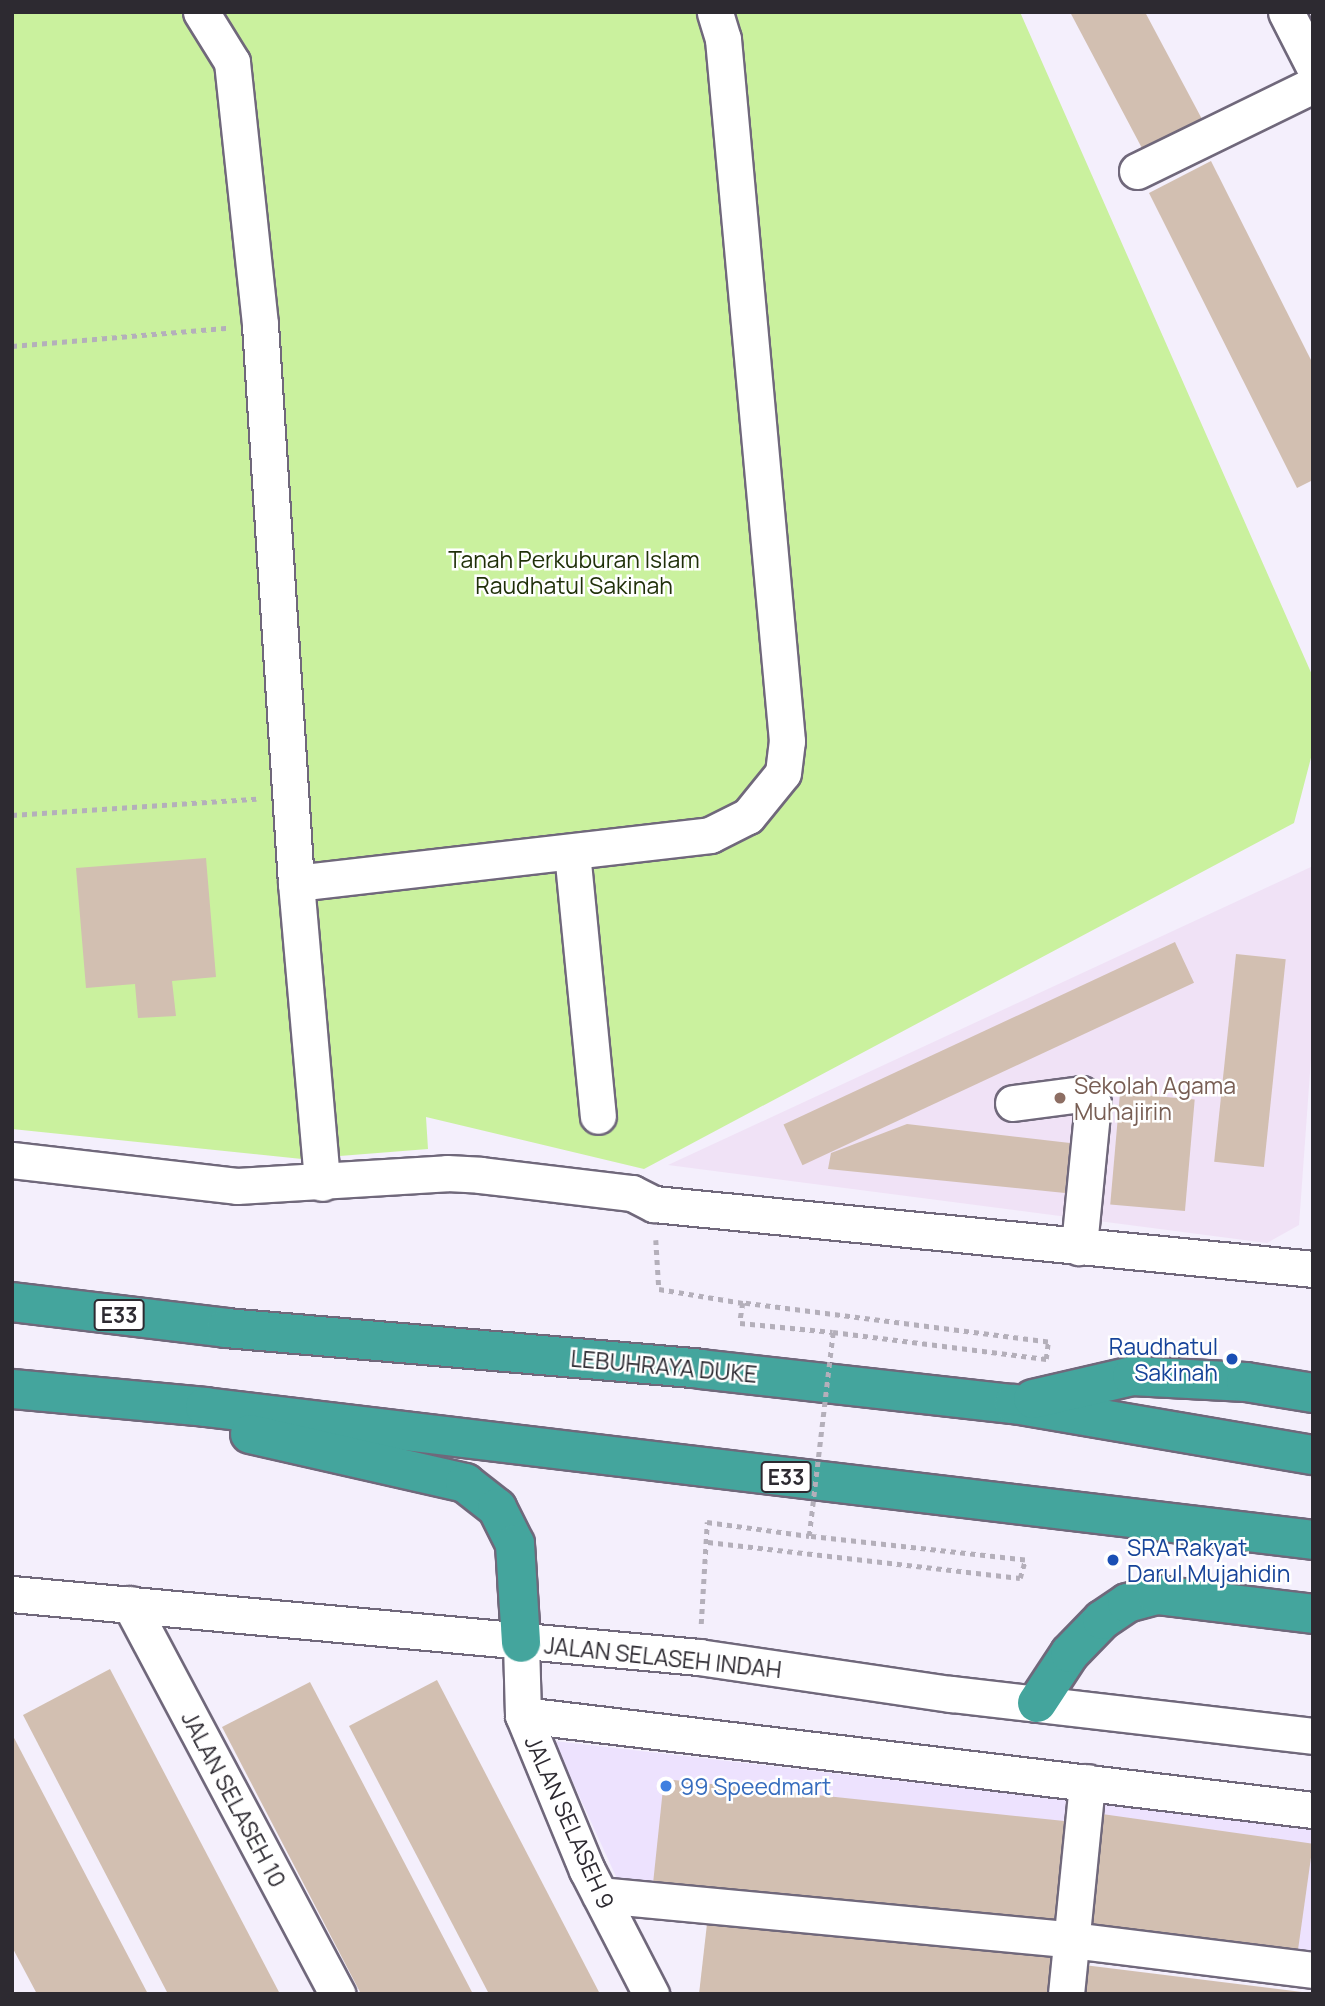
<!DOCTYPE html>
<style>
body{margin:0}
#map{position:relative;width:1325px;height:2006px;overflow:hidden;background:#f4effc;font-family:Manrope,sans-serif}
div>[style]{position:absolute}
.built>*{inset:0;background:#ede2fe}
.industrial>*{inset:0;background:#f0e2f6}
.green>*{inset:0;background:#caf19e}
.building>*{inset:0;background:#d2bfb1;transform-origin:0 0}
.path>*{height:4.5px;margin-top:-2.25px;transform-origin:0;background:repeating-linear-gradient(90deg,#b4afba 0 5px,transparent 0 10px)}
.roads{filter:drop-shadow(2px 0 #70687b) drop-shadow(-2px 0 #70687b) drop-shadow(0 2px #70687b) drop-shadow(0 -2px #70687b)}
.minor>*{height:35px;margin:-17.5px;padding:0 17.5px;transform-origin:17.5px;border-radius:17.5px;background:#fff}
.highway>*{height:38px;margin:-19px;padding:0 19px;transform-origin:19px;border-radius:19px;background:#44a59d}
.path-bridge>*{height:4.5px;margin-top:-2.25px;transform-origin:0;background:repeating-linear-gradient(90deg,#b4afba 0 5px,transparent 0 10px)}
.dots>*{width:19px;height:19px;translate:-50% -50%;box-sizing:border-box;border:4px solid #fff;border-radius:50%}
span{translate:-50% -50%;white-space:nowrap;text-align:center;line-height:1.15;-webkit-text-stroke:5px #fff;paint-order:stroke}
.shield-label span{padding:2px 5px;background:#fff;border:2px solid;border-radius:5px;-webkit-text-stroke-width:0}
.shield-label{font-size:21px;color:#2d2a31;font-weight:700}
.park-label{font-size:23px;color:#1f2f08}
.education-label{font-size:23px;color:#785e54}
.left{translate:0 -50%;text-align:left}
.transit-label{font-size:23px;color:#164399}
.right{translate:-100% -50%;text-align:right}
.street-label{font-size:23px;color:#2d2a31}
.shop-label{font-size:23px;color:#366cbe}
.frame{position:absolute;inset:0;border:14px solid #2d2a31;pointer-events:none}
</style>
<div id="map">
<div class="built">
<div style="clip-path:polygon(554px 1741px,1313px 1829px,1313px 1967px,619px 1883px)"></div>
</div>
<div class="industrial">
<div style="clip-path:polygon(1313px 866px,1313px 1031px,1299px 1225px,1267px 1243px,668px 1165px)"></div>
</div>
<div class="green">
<div style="clip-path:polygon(12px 12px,1020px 12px,1313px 677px,1313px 750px,1294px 823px,644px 1169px,426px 1117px,428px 1149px,302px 1159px,12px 1129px)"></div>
</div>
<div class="building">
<div style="clip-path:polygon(1070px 12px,1145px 12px,1203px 121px,1144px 152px)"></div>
<div style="clip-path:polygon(1211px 161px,1313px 364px,1313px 480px,1297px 488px,1149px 193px)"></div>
<div style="clip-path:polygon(206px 858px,216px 977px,172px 981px,176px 1016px,138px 1018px,135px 984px,86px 988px,76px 868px)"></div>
<div style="left:1175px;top:942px;width:45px;height:432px;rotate:65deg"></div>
<div style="left:1236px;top:954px;width:50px;height:209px;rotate:6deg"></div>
<div style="left:1120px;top:1093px;width:75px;height:112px;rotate:5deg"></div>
<div style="clip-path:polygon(907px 1124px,1070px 1143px,1065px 1193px,828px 1169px,831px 1153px)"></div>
<div style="clip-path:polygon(110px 1669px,280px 1994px,168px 1994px,23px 1715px)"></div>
<div style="clip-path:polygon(437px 1680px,600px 1994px,489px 1994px,349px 1726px)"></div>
<div style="clip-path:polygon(310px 1682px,473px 1994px,361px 1994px,222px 1727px)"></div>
<div style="clip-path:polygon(12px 1734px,148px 1994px,37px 1994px,12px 1947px)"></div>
<div style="left:664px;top:1779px;width:405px;height:107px;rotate:6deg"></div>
<div style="left:1102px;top:1814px;width:213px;height:118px;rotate:8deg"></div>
<div style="clip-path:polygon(708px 1915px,1056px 1958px,1052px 1994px,699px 1994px)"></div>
<div style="clip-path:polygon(1084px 1965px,1302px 1992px,1301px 1994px,1081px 1994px)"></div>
</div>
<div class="path">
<div style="left:12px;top:346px;width:217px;rotate:-4.8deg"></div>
<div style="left:12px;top:815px;width:245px;rotate:-3.8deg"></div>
<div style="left:656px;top:1240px;width:49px;rotate:86.5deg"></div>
<div style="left:659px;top:1289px;width:85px;rotate:9.5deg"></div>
<div style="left:743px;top:1303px;width:20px;rotate:99deg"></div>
<div style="left:740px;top:1323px;width:93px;rotate:5.5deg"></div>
<div style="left:701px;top:1624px;width:102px;rotate:-86.6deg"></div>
<div style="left:707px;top:1522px;width:103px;rotate:7.8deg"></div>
</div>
<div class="roads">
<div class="minor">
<div style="left:201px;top:12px;width:59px;rotate:58.2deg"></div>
<div style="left:232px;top:62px;width:264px;rotate:83.9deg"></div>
<div style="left:260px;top:325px;width:559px;rotate:86.31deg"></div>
<div style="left:296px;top:883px;width:301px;rotate:85deg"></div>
<div style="left:1286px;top:12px;width:59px;rotate:63deg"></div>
<div style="left:1137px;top:171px;width:196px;rotate:-26deg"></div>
<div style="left:572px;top:852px;width:265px;rotate:84.4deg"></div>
<div style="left:296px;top:883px;width:417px;rotate:-6.6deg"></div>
<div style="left:710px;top:835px;width:42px;rotate:-26.6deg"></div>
<div style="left:748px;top:816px;width:55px;rotate:-50.9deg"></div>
<div style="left:783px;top:773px;width:32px;rotate:-83deg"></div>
<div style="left:787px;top:741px;width:705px;rotate:-95.21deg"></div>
<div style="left:723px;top:39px;width:28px;rotate:-107deg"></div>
<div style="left:1013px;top:1103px;width:69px;rotate:-7.5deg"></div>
<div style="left:1081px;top:1094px;width:15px;rotate:37deg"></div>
<div style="left:1093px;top:1103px;width:145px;rotate:95.6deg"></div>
<div style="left:12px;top:1160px;width:226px;rotate:6.6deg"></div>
<div style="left:237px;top:1186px;width:210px;rotate:-3.5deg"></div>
<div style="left:447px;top:1173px;width:33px;rotate:3deg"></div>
<div style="left:480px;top:1175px;width:153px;rotate:6.8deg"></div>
<div style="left:632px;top:1193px;width:25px;rotate:27deg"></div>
<div style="left:654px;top:1204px;width:662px;rotate:5.63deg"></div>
<div style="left:12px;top:1594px;width:690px;rotate:5.24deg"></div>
<div style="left:699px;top:1657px;width:255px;rotate:8.4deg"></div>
<div style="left:951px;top:1694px;width:364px;rotate:6.6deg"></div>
<div style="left:130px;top:1604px;width:442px;rotate:62deg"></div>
<div style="left:521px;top:1643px;width:72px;rotate:88.4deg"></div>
<div style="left:523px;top:1715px;width:168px;rotate:67.6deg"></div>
<div style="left:587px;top:1870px;width:140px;rotate:62.7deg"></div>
<div style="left:523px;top:1715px;width:796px;rotate:6.86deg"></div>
<div style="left:600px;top:1895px;width:474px;rotate:5.4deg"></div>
<div style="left:1072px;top:1940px;width:243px;rotate:7.1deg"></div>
<div style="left:1066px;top:1994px;width:213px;rotate:-84.3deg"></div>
</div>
<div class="highway">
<div style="left:12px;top:1302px;width:216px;rotate:6.9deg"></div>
<div style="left:226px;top:1328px;width:476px;rotate:4.9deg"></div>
<div style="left:700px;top:1369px;width:316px;rotate:6.4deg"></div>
<div style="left:1014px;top:1404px;width:303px;rotate:9.7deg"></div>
<div style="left:12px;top:1389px;width:194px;rotate:5.3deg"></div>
<div style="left:205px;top:1407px;width:1116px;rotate:6.84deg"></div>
<div style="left:1033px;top:1399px;width:102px;rotate:-13.1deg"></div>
<div style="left:1132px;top:1376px;width:114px;rotate:3deg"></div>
<div style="left:1246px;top:1382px;width:68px;rotate:9.3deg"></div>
<div style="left:250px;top:1434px;width:221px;rotate:12.8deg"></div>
<div style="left:465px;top:1483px;width:41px;rotate:38deg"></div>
<div style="left:497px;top:1508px;width:40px;rotate:63.4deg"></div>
<div style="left:515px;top:1544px;width:99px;rotate:86.5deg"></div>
<div style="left:1037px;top:1703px;width:60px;rotate:-56.6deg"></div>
<div style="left:1070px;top:1653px;width:46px;rotate:-45.9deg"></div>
<div style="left:1102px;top:1620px;width:30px;rotate:-34deg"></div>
<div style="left:1127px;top:1603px;width:31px;rotate:-15deg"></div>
<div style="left:1157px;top:1595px;width:157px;rotate:6.9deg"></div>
</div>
</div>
<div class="path-bridge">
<div style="left:708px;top:1542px;width:314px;rotate:6.6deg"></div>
<div style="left:1020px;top:1578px;width:19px;rotate:-74deg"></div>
<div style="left:1025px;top:1560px;width:217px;rotate:-173.7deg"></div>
<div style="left:809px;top:1536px;width:205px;rotate:-83.3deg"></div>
<div style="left:833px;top:1332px;width:215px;rotate:7.2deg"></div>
<div style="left:1046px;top:1359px;width:17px;rotate:-83deg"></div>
<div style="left:1048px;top:1342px;width:307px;rotate:-172.7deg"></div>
</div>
<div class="dots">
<div style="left:1060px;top:1098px;background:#8d6e63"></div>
<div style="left:1232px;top:1359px;background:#1a4fb4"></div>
<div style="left:1113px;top:1560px;background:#1a4fb4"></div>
<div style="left:666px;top:1786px;background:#3f7fe0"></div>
</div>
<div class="shield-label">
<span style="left:119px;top:1315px">E33</span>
<span style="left:786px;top:1477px">E33</span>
</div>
<div class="park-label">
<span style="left:574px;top:572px">Tanah Perkuburan Islam<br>Raudhatul Sakinah</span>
</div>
<div class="education-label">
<span class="left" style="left:1074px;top:1098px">Sekolah Agama<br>Muhajirin</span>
</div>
<div class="transit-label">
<span class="right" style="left:1218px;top:1359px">Raudhatul<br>Sakinah</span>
<span class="left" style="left:1127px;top:1560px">SRA Rakyat<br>Darul Mujahidin</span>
</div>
<div class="street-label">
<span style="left:664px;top:1366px;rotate:5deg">LEBUHRAYA DUKE</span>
<span style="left:663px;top:1657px;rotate:6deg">JALAN SELASEH INDAH</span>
<span style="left:234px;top:1799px;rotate:62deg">JALAN SELASEH 10</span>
<span style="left:570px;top:1822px;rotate:66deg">JALAN SELASEH 9</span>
</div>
<div class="shop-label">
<span class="left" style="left:680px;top:1786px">99 Speedmart</span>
</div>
<div class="frame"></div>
</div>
